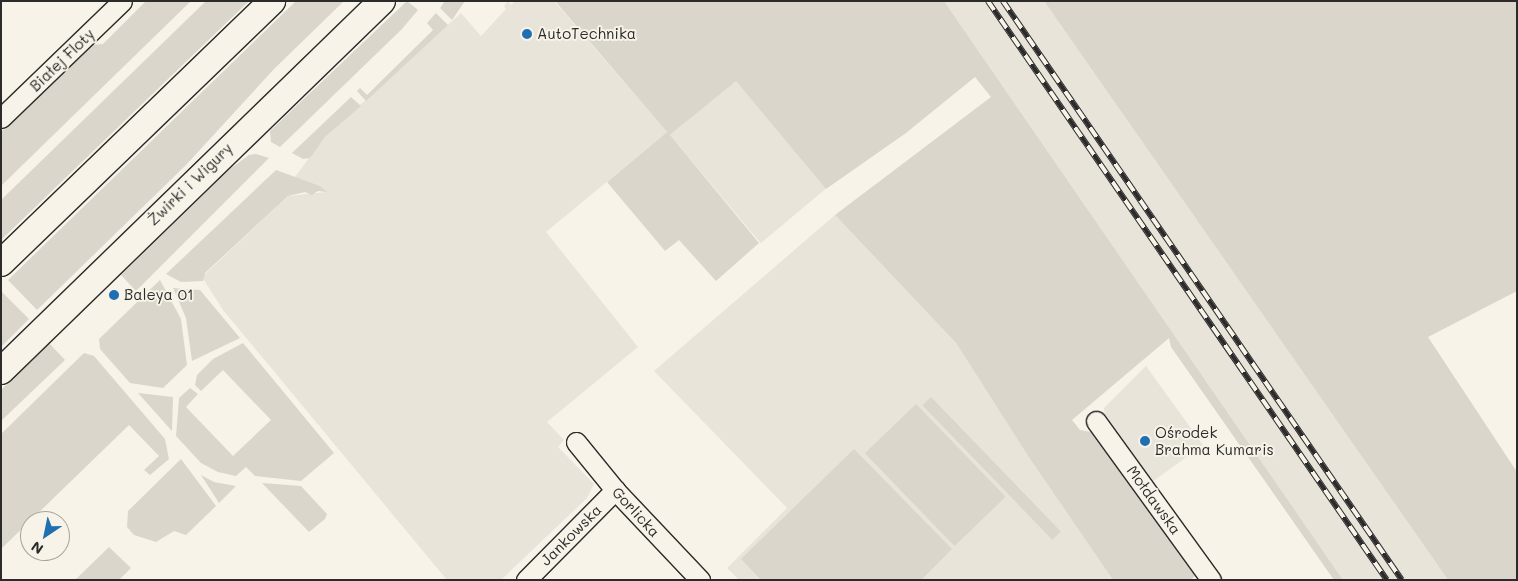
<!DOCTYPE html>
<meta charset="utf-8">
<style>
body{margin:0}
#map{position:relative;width:1518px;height:581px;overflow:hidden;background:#f7f3e8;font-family:Mali,sans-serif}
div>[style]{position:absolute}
.built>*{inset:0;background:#e8e4da;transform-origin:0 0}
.green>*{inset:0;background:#dad6cc;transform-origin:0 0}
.roads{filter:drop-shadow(1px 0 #2b2b2b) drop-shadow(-1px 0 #2b2b2b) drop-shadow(0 1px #2b2b2b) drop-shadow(0 -1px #2b2b2b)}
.street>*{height:19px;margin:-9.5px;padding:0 9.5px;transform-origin:9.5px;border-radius:9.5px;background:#f7f3e8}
.secondary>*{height:26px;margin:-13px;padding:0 13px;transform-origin:13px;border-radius:13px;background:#f7f3e8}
.rail>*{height:5.5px;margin-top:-2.75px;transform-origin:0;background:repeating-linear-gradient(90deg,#f7f3e8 0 11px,#2b2b2b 0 22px);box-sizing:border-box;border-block:1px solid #2b2b2b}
.dots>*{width:14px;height:14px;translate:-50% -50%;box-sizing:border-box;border:2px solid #f7f3e8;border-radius:50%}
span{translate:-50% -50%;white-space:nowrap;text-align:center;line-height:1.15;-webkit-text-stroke:4px #f7f3e8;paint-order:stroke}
.poi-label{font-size:15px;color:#2b2b2b}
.left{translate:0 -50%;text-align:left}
.street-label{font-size:15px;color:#2b2b2b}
.frame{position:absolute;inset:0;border:2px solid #2b2b2b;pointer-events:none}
.north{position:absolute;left:20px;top:511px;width:50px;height:50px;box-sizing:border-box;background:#f7f3e8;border:1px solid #a5a39c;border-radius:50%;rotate:214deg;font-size:14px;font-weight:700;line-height:20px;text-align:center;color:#2b2b2b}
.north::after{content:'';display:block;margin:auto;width:18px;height:22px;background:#1f6fb2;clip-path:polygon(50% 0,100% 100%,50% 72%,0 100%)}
</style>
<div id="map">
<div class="built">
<div style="clip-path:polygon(508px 1px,511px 5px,515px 1px,554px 1px,667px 132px,546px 232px,638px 347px,547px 422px,564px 440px,558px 447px,594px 484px,587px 498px,501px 580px,447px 580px,223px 310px,202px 277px,288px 196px,326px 192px,320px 186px,294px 178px,325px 137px,461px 13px,481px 36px,506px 9px,504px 6px)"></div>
<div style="clip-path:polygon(944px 1px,1044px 1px,1448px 580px,1343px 580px)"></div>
<div style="left:736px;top:80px;width:141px;height:86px;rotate:50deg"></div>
<div style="clip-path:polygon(835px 215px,956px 343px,1028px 456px,1113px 580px,739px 580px,727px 568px,787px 508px,654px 371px)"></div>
<div style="clip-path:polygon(1146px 366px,1203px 445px,1152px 482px,1105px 415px,1104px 408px)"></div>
</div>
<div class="green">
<div style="clip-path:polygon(146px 1px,191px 1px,1px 186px,1px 132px,91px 45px,103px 44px)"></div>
<div style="clip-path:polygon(206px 1px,249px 1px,1px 240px,1px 200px)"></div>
<div style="clip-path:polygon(296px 1px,344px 1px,274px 69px,186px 165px,37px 310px,8px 280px)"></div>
<div style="clip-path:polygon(407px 1px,418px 10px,402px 29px,280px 147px,271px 142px,270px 131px)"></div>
<div style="clip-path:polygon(445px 1px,465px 1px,452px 20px,440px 8px)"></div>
<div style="clip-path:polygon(555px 1px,944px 1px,1343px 580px,1334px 580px,1171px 347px,1169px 338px,1072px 420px,1080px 430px,1096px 433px,1198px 573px,1191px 580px,1113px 580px,1028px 456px,956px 343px,835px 215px,991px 97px,975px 77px,906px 133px,826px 189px,736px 81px,670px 135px,759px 243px,716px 281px,679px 240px,665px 251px,607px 182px,667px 132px)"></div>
<div style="clip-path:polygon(1044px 1px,1517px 1px,1517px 291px,1428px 337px,1517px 472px,1517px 580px,1448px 580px)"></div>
<div style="clip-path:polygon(436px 13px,448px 25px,366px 101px,357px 91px,360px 88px,367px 95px,433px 30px,427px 23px)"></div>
<div style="clip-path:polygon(351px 97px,361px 106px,325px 137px,310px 158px,303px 159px,292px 153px)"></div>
<div style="clip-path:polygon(256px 154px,269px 158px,136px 291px,121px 275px,230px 169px,249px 155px)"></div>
<div style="clip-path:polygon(276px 170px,320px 186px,327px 192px,318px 191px,312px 195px,305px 192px,288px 196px,205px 273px,203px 281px,181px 282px,166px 274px)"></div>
<div style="clip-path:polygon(160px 280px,181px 319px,187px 365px,163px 388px,130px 383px,100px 349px,99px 339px)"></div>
<div style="clip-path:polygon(173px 288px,200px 290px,240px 338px,192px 361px,186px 318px)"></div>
<div style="clip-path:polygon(1px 291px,29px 319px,1px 347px)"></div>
<div style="clip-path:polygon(49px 343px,65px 360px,1px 421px,1px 390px)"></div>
<div style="clip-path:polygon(243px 343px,334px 453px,301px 481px,255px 476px,246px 467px,236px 476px,218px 472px,201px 463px,176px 436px,179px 398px,190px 388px,198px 394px,186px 407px,233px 456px,271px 420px,223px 370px,201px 391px,195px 385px,197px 375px,213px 359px)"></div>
<div style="clip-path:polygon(84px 353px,94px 356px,165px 439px,169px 459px,150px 475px,144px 470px,159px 456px,129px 425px,1px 549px,1px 434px)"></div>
<div style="clip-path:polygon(138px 393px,173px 397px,172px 431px)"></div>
<div style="left:931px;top:397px;width:187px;height:12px;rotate:46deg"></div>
<div style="left:916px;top:404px;width:129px;height:71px;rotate:46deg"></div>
<div style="clip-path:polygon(854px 449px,952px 549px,921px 580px,761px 580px,741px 559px)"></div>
<div style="clip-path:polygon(181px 459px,216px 506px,186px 535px,174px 531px,156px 542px,134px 535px,127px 527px,128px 511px)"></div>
<div style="clip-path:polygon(201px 475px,214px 482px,236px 486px,219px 503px)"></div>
<div style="clip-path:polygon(262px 483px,301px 486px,327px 514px,325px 519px,309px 532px)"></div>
<div style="clip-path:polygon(109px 547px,131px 568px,119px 580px,75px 580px)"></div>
</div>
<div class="roads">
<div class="street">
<div style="left:1px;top:118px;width:168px;rotate:-44deg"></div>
<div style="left:1096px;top:421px;width:196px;rotate:54.1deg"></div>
<div style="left:576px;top:442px;width:62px;rotate:50.9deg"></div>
<div style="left:615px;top:490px;width:124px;rotate:46.6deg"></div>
<div style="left:526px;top:580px;width:127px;rotate:-45.3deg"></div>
</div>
<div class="secondary">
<div style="left:1px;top:263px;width:377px;rotate:-44deg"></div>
<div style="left:1px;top:371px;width:531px;rotate:-44.16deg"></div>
</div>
</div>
<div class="rail">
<div style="left:988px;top:1px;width:703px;rotate:55.43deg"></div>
<div style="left:1003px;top:1px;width:703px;rotate:55.43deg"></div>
</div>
<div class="dots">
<div style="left:527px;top:34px;background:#1f6fb2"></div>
<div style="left:114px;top:295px;background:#1f6fb2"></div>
<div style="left:1145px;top:441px;background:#1f6fb2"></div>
</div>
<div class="poi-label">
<span class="left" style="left:537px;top:34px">AutoTechnika</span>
<span class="left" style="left:124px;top:295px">Baleya 01</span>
<span class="left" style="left:1155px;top:441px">Ośrodek<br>Brahma Kumaris</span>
</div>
<div class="street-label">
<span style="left:62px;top:60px;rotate:-44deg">Białej Floty</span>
<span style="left:190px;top:184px;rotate:-44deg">Żwirki i Wigury</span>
<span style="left:1154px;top:500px;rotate:54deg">Mołdawska</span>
<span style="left:636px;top:512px;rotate:47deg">Gorlicka</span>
<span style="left:571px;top:535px;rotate:-45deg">Jankowska</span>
</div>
<div class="frame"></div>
<div class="north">N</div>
</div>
